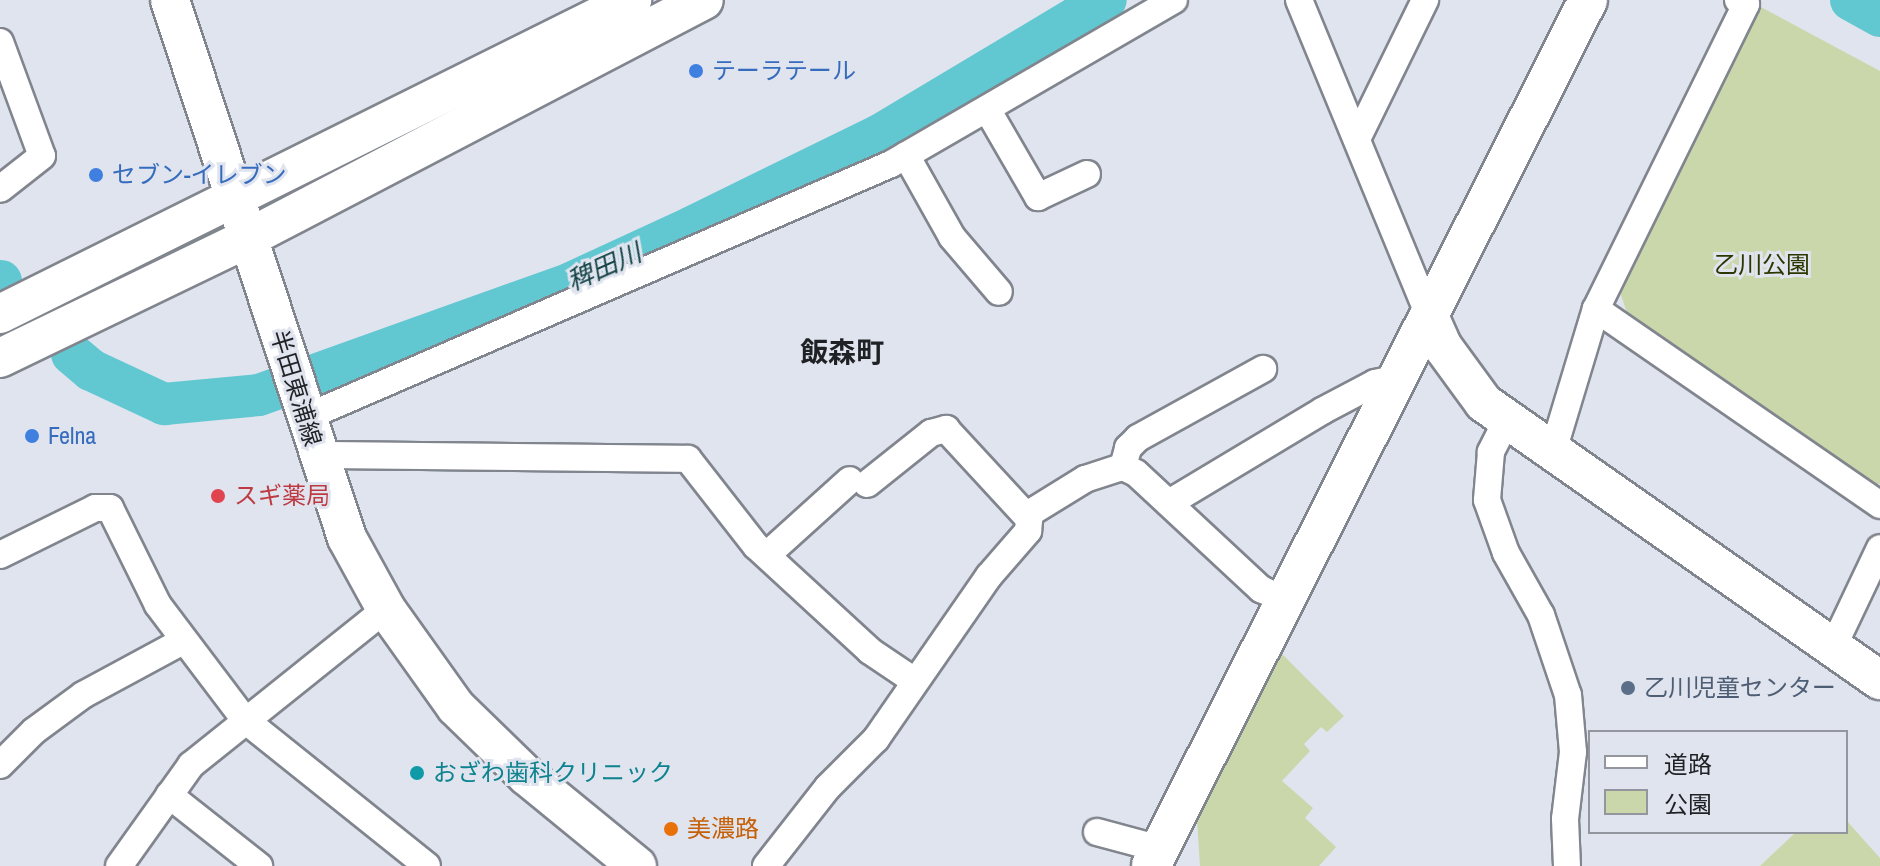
<!DOCTYPE html>
<meta charset="utf-8">
<style>
body{margin:0}
#map{position:relative;width:1880px;height:866px;overflow:hidden;background:#e0e4ee;font-family:"Archivo Narrow","Noto Sans JP",sans-serif}
div>[style]{position:absolute}
.green>*{inset:0;background:#c9d7aa}
.river>*{height:42px;margin:-21px;padding:0 21px;transform-origin:21px;border-radius:21px;background:#61c8d2}
.roads{filter:drop-shadow(2px 0 #81858e) drop-shadow(-2px 0 #81858e) drop-shadow(0 2px #81858e) drop-shadow(0 -2px #81858e)}
.street>*{height:26px;margin:-13px;padding:0 13px;transform-origin:13px;border-radius:13px;background:#fff}
.secondary>*{height:38px;margin:-19px;padding:0 19px;transform-origin:19px;border-radius:19px;background:#fff}
.dots>*{width:22px;height:22px;translate:-50% -50%;box-sizing:border-box;border:4px solid #e0e4ee;border-radius:50%}
span{translate:-50% -50%;white-space:nowrap;text-align:center;line-height:1.15;-webkit-text-stroke:6px #e0e4ee;paint-order:stroke}
.shop-label{font-size:24px;color:#366cbe}
.left{translate:0 -50%;text-align:left}
.park-label{font-size:24px;color:#2c3700}
.street-label{font-size:24px;color:#1f2124}
.health-label{font-size:24px;color:#be3a42}
.service-label{font-size:24px;color:#4e5e75}
.culture-label{font-size:24px;color:#0d838f}
.food-label{font-size:24px;color:#c56008}
.water-label{font-size:26px;color:#144448;font-style:italic}
.quarter-label{font-size:28px;color:#1f2124;font-weight:700}
.legend{position:absolute;left:1588px;top:730px;width:260px;height:104px;box-sizing:border-box;background:#e0e4ee;border:2px solid #93969d;margin:0;padding:10px 14px;list-style:none;font-size:24px;color:#1f2124}
.legend li{display:flex;align-items:center;gap:16px;height:40px}
.legend b{width:40px;border:2px solid #93969d}
</style>
<div id="map">
<div class="green">
<div style="clip-path:polygon(1759px 6px,1880px 71px,1880px 484px,1873px 485px,1628px 316px,1619px 289px)"></div>
<div style="clip-path:polygon(1281px 653px,1344px 716px,1327px 732px,1321px 727px,1304px 744px,1310px 751px,1282px 781px,1313px 808px,1305px 818px,1336px 847px,1319px 866px,1200px 866px,1197px 820px)"></div>
<div style="clip-path:polygon(1846px 820px,1880px 858px,1880px 866px,1760px 866px,1796px 832px,1846px 832px)"></div>
</div>
<div class="river">
<div style="left:1851px;top:0;width:33px;rotate:29deg"></div>
<div style="left:0;top:281px;width:1px"></div>
<div style="left:72px;top:354px;width:25px;rotate:40deg"></div>
<div style="left:91px;top:370px;width:81px;rotate:25deg"></div>
<div style="left:164px;top:404px;width:95px;rotate:-5.4deg"></div>
<div style="left:259px;top:395px;width:331px;rotate:-19.7deg"></div>
<div style="left:571px;top:283px;width:133px;rotate:-24.8deg"></div>
<div style="left:692px;top:227px;width:209px;rotate:-26.1deg"></div>
<div style="left:880px;top:135px;width:263px;rotate:-30.9deg"></div>
</div>
<div class="roads">
<div class="street">
<div style="left:1299px;top:0;width:342px;rotate:67.6deg"></div>
<div style="left:0;top:42px;width:121px;rotate:69.8deg"></div>
<div style="left:42px;top:156px;width:53px;rotate:141.8deg"></div>
<div style="left:987px;top:109px;width:102px;rotate:59.9deg"></div>
<div style="left:1038px;top:197px;width:54px;rotate:-25.1deg"></div>
<div style="left:1357px;top:139px;width:155px;rotate:-63.9deg"></div>
<div style="left:906px;top:155px;width:94px;rotate:60.7deg"></div>
<div style="left:952px;top:237px;width:72px;rotate:49.5deg"></div>
<div style="left:1596px;top:309px;width:345px;rotate:34.6deg"></div>
<div style="left:325px;top:409px;width:617px;rotate:-23.41deg"></div>
<div style="left:891px;top:164px;width:327px;rotate:-30.1deg"></div>
<div style="left:1507px;top:420px;width:36px;rotate:117deg"></div>
<div style="left:1491px;top:452px;width:48px;rotate:94.8deg"></div>
<div style="left:1487px;top:500px;width:56px;rotate:70.3deg"></div>
<div style="left:1506px;top:553px;width:71px;rotate:60.6deg"></div>
<div style="left:1541px;top:615px;width:84px;rotate:71.4deg"></div>
<div style="left:1568px;top:695px;width:57px;rotate:85deg"></div>
<div style="left:1573px;top:752px;width:67px;rotate:96.8deg"></div>
<div style="left:1565px;top:819px;width:47px;rotate:87.6deg"></div>
<div style="left:1553px;top:451px;width:148px;rotate:-73.2deg"></div>
<div style="left:1596px;top:309px;width:340px;rotate:-63.8deg"></div>
<div style="left:1746px;top:4px;width:9px;rotate:-153deg"></div>
<div style="left:317px;top:455px;width:371px;rotate:0.6deg"></div>
<div style="left:688px;top:459px;width:110px;rotate:52deg"></div>
<div style="left:756px;top:546px;width:155px;rotate:42.6deg"></div>
<div style="left:870px;top:651px;width:52px;rotate:34deg"></div>
<div style="left:1123px;top:467px;width:20px;rotate:-75deg"></div>
<div style="left:1128px;top:448px;width:14px;rotate:-45deg"></div>
<div style="left:1138px;top:438px;width:143px;rotate:-28.9deg"></div>
<div style="left:867px;top:484px;width:82px;rotate:-38.6deg"></div>
<div style="left:931px;top:433px;width:16px;rotate:-15deg"></div>
<div style="left:946px;top:429px;width:122px;rotate:47.3deg"></div>
<div style="left:1169px;top:503px;width:179px;rotate:-31deg"></div>
<div style="left:1322px;top:411px;width:60px;rotate:-27.8deg"></div>
<div style="left:1375px;top:383px;width:24px;rotate:-12deg"></div>
<div style="left:768px;top:554px;width:110px;rotate:-42.1deg"></div>
<div style="left:0;top:555px;width:106px;rotate:-26.3deg"></div>
<div style="left:95px;top:508px;width:15px"></div>
<div style="left:110px;top:508px;width:108px;rotate:63.7deg"></div>
<div style="left:158px;top:605px;width:144px;rotate:52.9deg"></div>
<div style="left:245px;top:720px;width:233px;rotate:38.7deg"></div>
<div style="left:1834px;top:645px;width:107px;rotate:-64.6deg"></div>
<div style="left:0;top:765px;width:48px;rotate:-45deg"></div>
<div style="left:34px;top:731px;width:61px;rotate:-36.3deg"></div>
<div style="left:83px;top:695px;width:114px;rotate:-28.4deg"></div>
<div style="left:169px;top:795px;width:115px;rotate:38.3deg"></div>
<div style="left:1097px;top:832px;width:65px;rotate:15.1deg"></div>
<div style="left:119px;top:866px;width:124px;rotate:-54.5deg"></div>
<div style="left:191px;top:765px;width:250px;rotate:-38.7deg"></div>
<div style="left:766px;top:866px;width:100px;rotate:-51.9deg"></div>
<div style="left:828px;top:787px;width:68px;rotate:-45deg"></div>
<div style="left:876px;top:739px;width:198px;rotate:-55.3deg"></div>
<div style="left:989px;top:576px;width:60px;rotate:-49.1deg"></div>
<div style="left:1028px;top:531px;width:18px;rotate:-84deg"></div>
<div style="left:1030px;top:513px;width:65px;rotate:-31.7deg"></div>
<div style="left:1085px;top:479px;width:40px;rotate:-18deg"></div>
<div style="left:1123px;top:467px;width:14px;rotate:25deg"></div>
<div style="left:1136px;top:473px;width:171px;rotate:42.9deg"></div>
<div style="left:1261px;top:589px;width:26px;rotate:25deg"></div>
</div>
<div class="secondary">
<div style="left:170px;top:0;width:566px;rotate:71.79deg"></div>
<div style="left:347px;top:538px;width:81px;rotate:61.2deg"></div>
<div style="left:386px;top:609px;width:120px;rotate:54.5deg"></div>
<div style="left:456px;top:707px;width:99px;rotate:44.2deg"></div>
<div style="left:527px;top:776px;width:142px;rotate:39.3deg"></div>
<div style="left:0;top:314px;width:706px;rotate:-26.42deg"></div>
<div style="left:1429px;top:316px;width:34px;rotate:66deg"></div>
<div style="left:1443px;top:347px;width:69px;rotate:53.8deg"></div>
<div style="left:1484px;top:403px;width:483px;rotate:35deg"></div>
<div style="left:0;top:358px;width:276px;rotate:-25.8deg"></div>
<div style="left:248px;top:238px;width:514px;rotate:-27.56deg"></div>
<div style="left:1151px;top:866px;width:970px;rotate:-63.22deg"></div>
</div>
</div>
<div class="dots">
<div style="left:696px;top:71px;background:#3f7fe0"></div>
<div style="left:96px;top:175px;background:#3f7fe0"></div>
<div style="left:32px;top:436px;background:#3f7fe0"></div>
<div style="left:218px;top:496px;background:#e0444e"></div>
<div style="left:1628px;top:688px;background:#5c6f8a"></div>
<div style="left:417px;top:773px;background:#0f9aa8"></div>
<div style="left:671px;top:829px;background:#e8710a"></div>
</div>
<div class="shop-label">
<span class="left" style="left:712px;top:71px">テーラテール</span>
<span class="left" style="left:112px;top:175px">セブン-イレブン</span>
<span class="left" style="left:48px;top:436px">Felna</span>
</div>
<div class="park-label">
<span style="left:1762px;top:265px">乙川公園</span>
</div>
<div class="street-label">
<span style="left:296px;top:388px;rotate:73deg">半田東浦線</span>
</div>
<div class="health-label">
<span class="left" style="left:234px;top:496px">スギ薬局</span>
</div>
<div class="service-label">
<span class="left" style="left:1644px;top:688px">乙川児童センター</span>
</div>
<div class="culture-label">
<span class="left" style="left:433px;top:773px">おざわ歯科クリニック</span>
</div>
<div class="food-label">
<span class="left" style="left:687px;top:829px">美濃路</span>
</div>
<div class="water-label">
<span style="left:604px;top:267px;rotate:-24deg">稗田川</span>
</div>
<div class="quarter-label">
<span style="left:842px;top:352px">飯森町</span>
</div>
<ul class="legend">
<li><b style="height:10px;background:#fff"></b>道路</li>
<li><b style="height:22px;background:#c9d7aa"></b>公園</li>
</ul>
</div>
